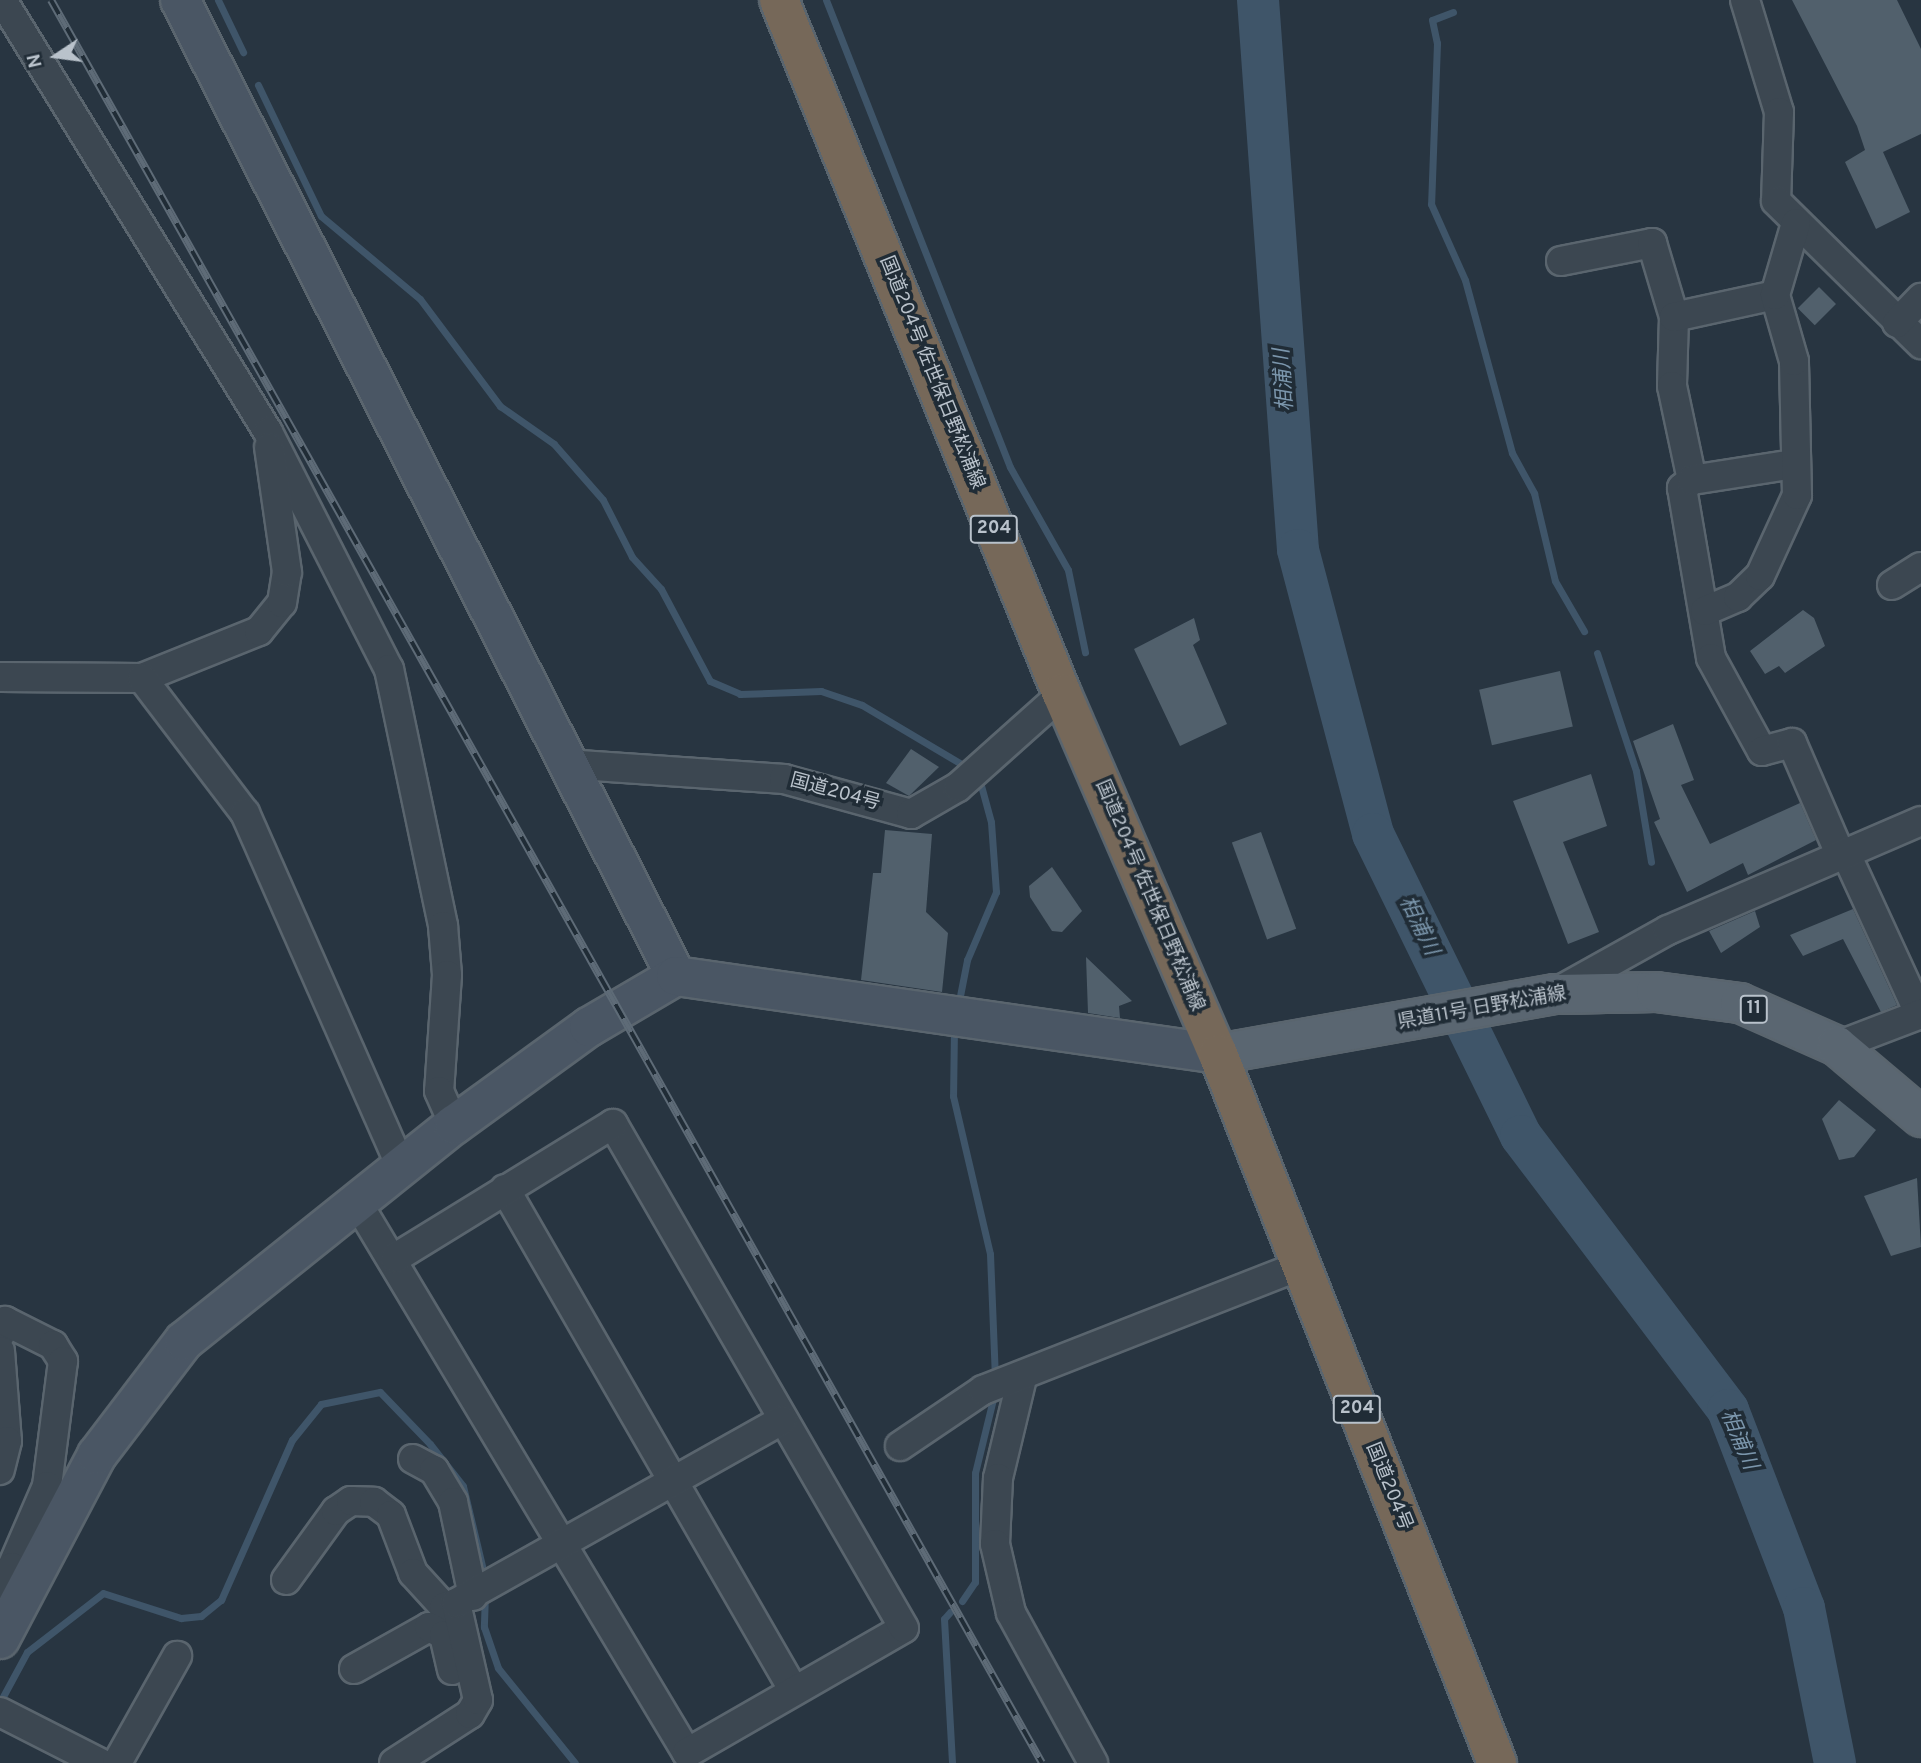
<!DOCTYPE html>
<meta charset="utf-8">
<style>
body{margin:0}
#map{position:relative;width:1921px;height:1763px;overflow:hidden;background:#283541;font-family:Overpass,"Noto Sans JP",sans-serif}
div>[style]{position:absolute}
.stream>*{height:7px;margin:-3.5px;padding:0 3.5px;transform-origin:3.5px;border-radius:3.5px;background:#3f5569}
.river>*{height:42px;margin:-21px;padding:0 21px;transform-origin:21px;border-radius:21px;background:#3f5569}
.building>*{inset:0;background:#51606c;transform-origin:0 0}
.roads{filter:drop-shadow(2px 0 #5a656e) drop-shadow(-2px 0 #5a656e) drop-shadow(0 2px #5a656e) drop-shadow(0 -2px #5a656e)}
.street>*{height:28px;margin:-14px;padding:0 14px;transform-origin:14px;border-radius:14px;background:#3c4751}
.secondary>*{height:38px;margin:-19px;padding:0 19px;transform-origin:19px;border-radius:19px;background:#4a5664}
.primary>*{height:38px;margin:-19px;padding:0 19px;transform-origin:19px;border-radius:19px;background:#5a6671}
.highway>*{height:38px;margin:-19px;padding:0 19px;transform-origin:19px;border-radius:19px;background:#766859}
.rail>*{height:8px;margin-top:-4px;transform-origin:0;background:repeating-linear-gradient(90deg,#202c36 0 16px,#5e6b77 0 32px);box-sizing:border-box;border-block:2px solid #5e6b77}
span{translate:-50% -50%;white-space:nowrap;text-align:center;line-height:1.15;-webkit-text-stroke:7px #202c36;paint-order:stroke}
.shield-label span{padding:2px 5px;background:#202c36;border:2px solid;border-radius:5px;-webkit-text-stroke-width:0}
.shield-label{font-size:18px;color:#b9c2cb;font-weight:700}
.street-label{font-size:19px;color:#b9c2cb}
.water-label{font-size:21px;color:#7b96ac;font-style:italic}
.north{position:absolute;left:21px;top:21px;width:70px;height:70px;-webkit-text-stroke:5px #202c36;paint-order:stroke;rotate:257deg;font-size:19px;font-weight:700;line-height:28px;text-align:center;color:#b9c2cb}
.north::after{content:'';display:block;margin:auto;width:24px;height:32px;background:#b9c2cb;clip-path:polygon(50% 0,100% 100%,50% 72%,0 100%)}
</style>
<div id="map">
<div class="stream">
<div style="left:218px;top:0;width:58px;rotate:64.3deg"></div>
<div style="left:826px;top:0;width:502px;rotate:68.5deg"></div>
<div style="left:1010px;top:467px;width:118px;rotate:60.6deg"></div>
<div style="left:1068px;top:570px;width:84px;rotate:78.3deg"></div>
<div style="left:1453px;top:12px;width:22px;rotate:159deg"></div>
<div style="left:1432px;top:20px;width:24px;rotate:78deg"></div>
<div style="left:1437px;top:43px;width:161px;rotate:92.1deg"></div>
<div style="left:1431px;top:204px;width:83px;rotate:65.9deg"></div>
<div style="left:1465px;top:280px;width:179px;rotate:74.8deg"></div>
<div style="left:1512px;top:453px;width:46px;rotate:61.2deg"></div>
<div style="left:1534px;top:493px;width:90px;rotate:76.6deg"></div>
<div style="left:1555px;top:581px;width:58px;rotate:59.9deg"></div>
<div style="left:258px;top:85px;width:145px;rotate:64.3deg"></div>
<div style="left:321px;top:216px;width:129px;rotate:40deg"></div>
<div style="left:420px;top:299px;width:134px;rotate:53.2deg"></div>
<div style="left:500px;top:406px;width:66px;rotate:35.1deg"></div>
<div style="left:554px;top:444px;width:74px;rotate:48.8deg"></div>
<div style="left:603px;top:500px;width:64px;rotate:63deg"></div>
<div style="left:632px;top:557px;width:43px;rotate:47.8deg"></div>
<div style="left:661px;top:589px;width:104px;rotate:62deg"></div>
<div style="left:710px;top:681px;width:33px;rotate:23deg"></div>
<div style="left:740px;top:694px;width:81px;rotate:-2.1deg"></div>
<div style="left:821px;top:691px;width:43px;rotate:18.9deg"></div>
<div style="left:862px;top:705px;width:123px;rotate:30.7deg"></div>
<div style="left:1597px;top:653px;width:124px;rotate:71.7deg"></div>
<div style="left:1636px;top:771px;width:92px;rotate:80.6deg"></div>
<div style="left:958px;top:1006px;width:47px;rotate:-78.9deg"></div>
<div style="left:967px;top:960px;width:74px;rotate:-66.9deg"></div>
<div style="left:996px;top:892px;width:70px;rotate:-94.1deg"></div>
<div style="left:991px;top:822px;width:46px;rotate:-105.3deg"></div>
<div style="left:954px;top:1028px;width:68px;rotate:90.8deg"></div>
<div style="left:953px;top:1096px;width:162px;rotate:76.8deg"></div>
<div style="left:990px;top:1254px;width:125px;rotate:87.7deg"></div>
<div style="left:485px;top:1594px;width:33px;rotate:92deg"></div>
<div style="left:484px;top:1627px;width:43px;rotate:71.1deg"></div>
<div style="left:498px;top:1668px;width:122px;rotate:51deg"></div>
<div style="left:962px;top:1601px;width:23px;rotate:-56deg"></div>
<div style="left:975px;top:1582px;width:109px;rotate:-90deg"></div>
<div style="left:975px;top:1473px;width:80px;rotate:-76.3deg"></div>
<div style="left:950px;top:1612px;width:9px;rotate:131deg"></div>
<div style="left:944px;top:1619px;width:144px;rotate:86.8deg"></div>
<div style="left:0;top:1702px;width:57px;rotate:-61.6deg"></div>
<div style="left:27px;top:1652px;width:96px;rotate:-37.8deg"></div>
<div style="left:103px;top:1593px;width:82px;rotate:17.8deg"></div>
<div style="left:181px;top:1618px;width:20px;rotate:-6deg"></div>
<div style="left:201px;top:1616px;width:26px;rotate:-39deg"></div>
<div style="left:221px;top:1600px;width:175px;rotate:-66.1deg"></div>
<div style="left:292px;top:1440px;width:46px;rotate:-51.1deg"></div>
<div style="left:321px;top:1404px;width:60px;rotate:-11.5deg"></div>
<div style="left:380px;top:1392px;width:72px;rotate:46.1deg"></div>
<div style="left:430px;top:1444px;width:53px;rotate:51.8deg"></div>
<div style="left:463px;top:1486px;width:95px;rotate:76.6deg"></div>
</div>
<div class="river">
<div style="left:1258px;top:0;width:551px;rotate:85.84deg"></div>
<div style="left:1298px;top:550px;width:294px;rotate:75.2deg"></div>
<div style="left:1373px;top:834px;width:336px;rotate:63.9deg"></div>
<div style="left:1521px;top:1136px;width:343px;rotate:52.9deg"></div>
<div style="left:1728px;top:1410px;width:212px;rotate:69deg"></div>
<div style="left:1804px;top:1608px;width:158px;rotate:78.7deg"></div>
</div>
<div class="building">
<div style="clip-path:polygon(1792px 0,1897px 0,1921px 49px,1921px 134px,1883px 152px,1910px 212px,1876px 229px,1845px 162px,1865px 150px,1857px 126px)"></div>
<div style="left:1819px;top:287px;width:24px;height:30px;rotate:45deg"></div>
<div style="clip-path:polygon(1803px 610px,1814px 618px,1825px 646px,1785px 673px,1779px 666px,1765px 674px,1750px 651px)"></div>
<div style="clip-path:polygon(1194px 618px,1200px 640px,1193px 645px,1227px 724px,1180px 746px,1134px 649px)"></div>
<div style="left:1560px;top:671px;width:57px;height:83px;rotate:77deg"></div>
<div style="clip-path:polygon(1673px 724px,1694px 780px,1681px 785px,1710px 844px,1800px 803px,1816px 840px,1748px 875px,1743px 863px,1687px 892px,1654px 822px,1660px 819px,1633px 741px)"></div>
<div style="clip-path:polygon(911px 749px,939px 767px,909px 796px,886px 783px)"></div>
<div style="clip-path:polygon(1591px 774px,1607px 826px,1563px 842px,1599px 932px,1568px 944px,1513px 801px)"></div>
<div style="clip-path:polygon(885px 830px,932px 834px,926px 912px,948px 933px,942px 992px,861px 980px,873px 873px,881px 873px)"></div>
<div style="left:1261px;top:832px;width:103px;height:31px;rotate:70deg"></div>
<div style="clip-path:polygon(1052px 867px,1082px 911px,1062px 932px,1052px 931px,1030px 897px,1029px 886px)"></div>
<div style="clip-path:polygon(1853px 909px,1897px 1005px,1881px 1012px,1843px 939px,1803px 956px,1790px 935px)"></div>
<div style="clip-path:polygon(1755px 911px,1760px 927px,1721px 953px,1709px 931px)"></div>
<div style="clip-path:polygon(1086px 957px,1132px 1001px,1119px 1006px,1120px 1018px,1088px 1013px)"></div>
<div style="clip-path:polygon(1839px 1100px,1876px 1130px,1854px 1157px,1839px 1160px,1822px 1119px)"></div>
<div style="clip-path:polygon(1917px 1178px,1921px 1247px,1891px 1256px,1864px 1196px)"></div>
</div>
<div class="roads">
<div class="street">
<div style="left:2px;top:0;width:507px;rotate:58.38deg"></div>
<div style="left:268px;top:432px;width:266px;rotate:63deg"></div>
<div style="left:389px;top:669px;width:263px;rotate:78.1deg"></div>
<div style="left:443px;top:926px;width:49px;rotate:85.3deg"></div>
<div style="left:447px;top:975px;width:116px;rotate:93.9deg"></div>
<div style="left:439px;top:1091px;width:37px;rotate:66deg"></div>
<div style="left:1745px;top:0;width:117px;rotate:73.1deg"></div>
<div style="left:1779px;top:112px;width:89px;rotate:91.9deg"></div>
<div style="left:1776px;top:201px;width:204px;rotate:44.6deg"></div>
<div style="left:1561px;top:261px;width:93px;rotate:-11.2deg"></div>
<div style="left:1652px;top:243px;width:77px;rotate:73.4deg"></div>
<div style="left:1674px;top:317px;width:69px;rotate:91.7deg"></div>
<div style="left:1672px;top:386px;width:96px;rotate:78deg"></div>
<div style="left:1692px;top:480px;width:13px;rotate:141deg"></div>
<div style="left:1682px;top:488px;width:172px;rotate:80.3deg"></div>
<div style="left:1711px;top:658px;width:106px;rotate:61.3deg"></div>
<div style="left:1762px;top:751px;width:31px;rotate:-15deg"></div>
<div style="left:1792px;top:743px;width:123px;rotate:66.6deg"></div>
<div style="left:1674px;top:317px;width:103px;rotate:-12.3deg"></div>
<div style="left:1897px;top:323px;width:35px;rotate:-46deg"></div>
<div style="left:1692px;top:480px;width:103px;rotate:-8.9deg"></div>
<div style="left:1892px;top:585px;width:34px;rotate:-32deg"></div>
<div style="left:1705px;top:611px;width:36px;rotate:-23deg"></div>
<div style="left:1738px;top:597px;width:30px;rotate:-44deg"></div>
<div style="left:1760px;top:576px;width:89px;rotate:-65.4deg"></div>
<div style="left:1797px;top:495px;width:134px;rotate:-91.3deg"></div>
<div style="left:1794px;top:361px;width:69px;rotate:-106.1deg"></div>
<div style="left:1775px;top:295px;width:75px;rotate:-73.7deg"></div>
<div style="left:0;top:677px;width:142px;rotate:0.4deg"></div>
<div style="left:142px;top:678px;width:126px;rotate:-21.9deg"></div>
<div style="left:259px;top:631px;width:36px;rotate:-51deg"></div>
<div style="left:282px;top:603px;width:31px;rotate:-81deg"></div>
<div style="left:287px;top:572px;width:126px;rotate:-98.2deg"></div>
<div style="left:142px;top:678px;width:170px;rotate:52.7deg"></div>
<div style="left:245px;top:813px;width:385px;rotate:66.2deg"></div>
<div style="left:565px;top:764px;width:220px;rotate:3.9deg"></div>
<div style="left:784px;top:779px;width:132px;rotate:15.4deg"></div>
<div style="left:911px;top:814px;width:54px;rotate:-29.9deg"></div>
<div style="left:958px;top:787px;width:140px;rotate:-41.8deg"></div>
<div style="left:1846px;top:854px;width:177px;rotate:65.3deg"></div>
<div style="left:1557px;top:992px;width:127px;rotate:-29.2deg"></div>
<div style="left:1668px;top:930px;width:275px;rotate:-23.3deg"></div>
<div style="left:1837px;top:1046px;width:90px;rotate:-20.9deg"></div>
<div style="left:505px;top:1189px;width:579px;rotate:60.07deg"></div>
<div style="left:355px;top:1199px;width:646px;rotate:59.07deg"></div>
<div style="left:687px;top:1753px;width:250px;rotate:-29.9deg"></div>
<div style="left:904px;top:1628px;width:582px;rotate:-120deg"></div>
<div style="left:613px;top:1124px;width:256px;rotate:148.4deg"></div>
<div style="left:0;top:1335px;width:15px;rotate:-70deg"></div>
<div style="left:5px;top:1321px;width:54px;rotate:26.6deg"></div>
<div style="left:53px;top:1345px;width:19px;rotate:58deg"></div>
<div style="left:63px;top:1361px;width:126px;rotate:97.3deg"></div>
<div style="left:47px;top:1486px;width:88px;rotate:113.4deg"></div>
<div style="left:12px;top:1567px;width:23px;rotate:29deg"></div>
<div style="left:0;top:1351px;width:90px;rotate:85.6deg"></div>
<div style="left:7px;top:1441px;width:30px;rotate:104deg"></div>
<div style="left:1022px;top:1378px;width:103px;rotate:103.5deg"></div>
<div style="left:998px;top:1478px;width:66px;rotate:92.6deg"></div>
<div style="left:995px;top:1544px;width:71px;rotate:76.9deg"></div>
<div style="left:1011px;top:1613px;width:171px;rotate:61.3deg"></div>
<div style="left:900px;top:1446px;width:100px;rotate:-34deg"></div>
<div style="left:983px;top:1390px;width:340px;rotate:-21.4deg"></div>
<div style="left:413px;top:1459px;width:24px;rotate:28deg"></div>
<div style="left:434px;top:1470px;width:37px;rotate:59deg"></div>
<div style="left:453px;top:1502px;width:96px;rotate:78deg"></div>
<div style="left:286px;top:1580px;width:85px;rotate:-54.1deg"></div>
<div style="left:336px;top:1511px;width:18px;rotate:-34deg"></div>
<div style="left:351px;top:1501px;width:23px;rotate:2deg"></div>
<div style="left:374px;top:1502px;width:21px;rotate:37deg"></div>
<div style="left:391px;top:1515px;width:62px;rotate:69.2deg"></div>
<div style="left:413px;top:1573px;width:46px;rotate:47.6deg"></div>
<div style="left:444px;top:1607px;width:13px;rotate:-18deg"></div>
<div style="left:0;top:1590px;width:26px;rotate:-62deg"></div>
<div style="left:354px;top:1669px;width:86px;rotate:-29.2deg"></div>
<div style="left:429px;top:1627px;width:17px;rotate:28deg"></div>
<div style="left:444px;top:1635px;width:36px;rotate:77deg"></div>
<div style="left:0;top:1712px;width:112px;rotate:27deg"></div>
<div style="left:117px;top:1763px;width:123px;rotate:-60.7deg"></div>
<div style="left:394px;top:1763px;width:90px;rotate:-32.8deg"></div>
<div style="left:470px;top:1714px;width:16px;rotate:-60deg"></div>
<div style="left:478px;top:1700px;width:99px;rotate:-102.8deg"></div>
<div style="left:456px;top:1603px;width:374px;rotate:-29.3deg"></div>
</div>
<div class="secondary">
<div style="left:180px;top:0;width:1095px;rotate:63.06deg"></div>
<div style="left:0;top:1639px;width:208px;rotate:-62.2deg"></div>
<div style="left:97px;top:1455px;width:143px;rotate:-52.7deg"></div>
<div style="left:184px;top:1341px;width:346px;rotate:-38.7deg"></div>
<div style="left:454px;top:1125px;width:167px;rotate:-36deg"></div>
<div style="left:589px;top:1027px;width:101px;rotate:-30.4deg"></div>
<div style="left:676px;top:976px;width:548px;rotate:8.19deg"></div>
</div>
<div class="primary">
<div style="left:1218px;top:1054px;width:342px;rotate:-10.1deg"></div>
<div style="left:1555px;top:994px;width:101px;rotate:-1.1deg"></div>
<div style="left:1656px;top:992px;width:85px;rotate:7.5deg"></div>
<div style="left:1740px;top:1003px;width:106px;rotate:23.9deg"></div>
<div style="left:1837px;top:1046px;width:110px;rotate:40.2deg"></div>
</div>
<div class="highway">
<div style="left:779px;top:0;width:749px;rotate:67.82deg"></div>
<div style="left:1062px;top:694px;width:392px;rotate:66.6deg"></div>
<div style="left:1218px;top:1054px;width:762px;rotate:68.52deg"></div>
</div>
</div>
<div class="rail">
<div style="left:51px;top:0;width:2022px;rotate:60.66deg"></div>
</div>
<div class="shield-label">
<span style="left:994px;top:529px">204</span>
<span style="left:1754px;top:1009px">11</span>
<span style="left:1357px;top:1409px">204</span>
</div>
<div class="street-label">
<span style="left:931px;top:373px;rotate:68deg">国道204号 佐世保日野松浦線</span>
<span style="left:835px;top:793px;rotate:15deg">国道204号</span>
<span style="left:1149px;top:896px;rotate:67deg">国道204号 佐世保日野松浦線</span>
<span style="left:1482px;top:1009px;rotate:-10deg">県道11号 日野松浦線</span>
<span style="left:1388px;top:1487px;rotate:68deg">国道204号</span>
</div>
<div class="water-label">
<span style="left:1285px;top:380px;rotate:-94deg">相浦川</span>
<span style="left:1418px;top:926px;rotate:64deg">相浦川</span>
<span style="left:1738px;top:1440px;rotate:67deg">相浦川</span>
</div>
<div class="north">N</div>
</div>
